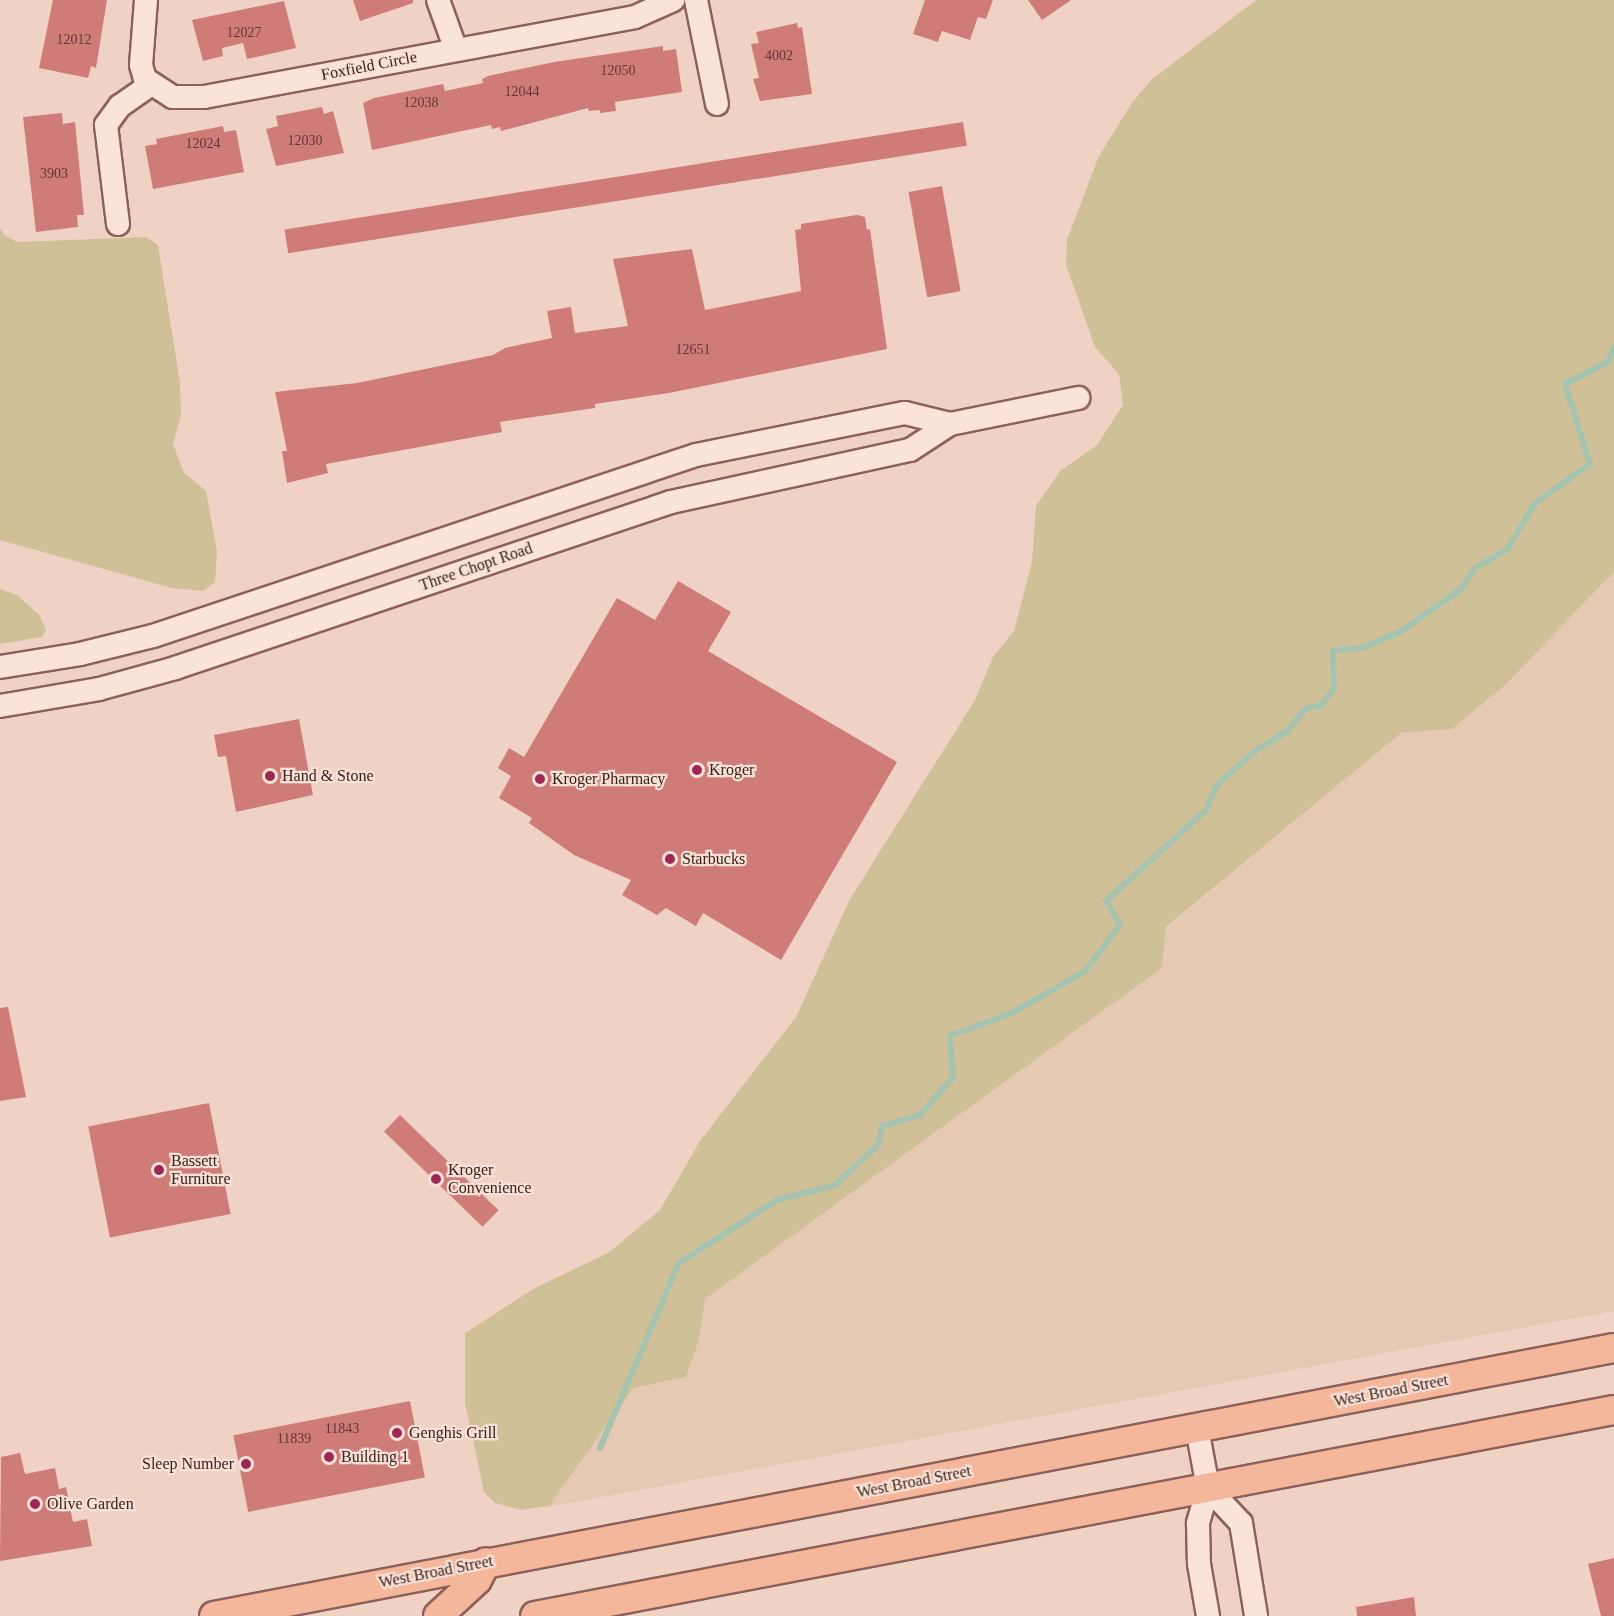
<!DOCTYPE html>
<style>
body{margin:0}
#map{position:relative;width:1614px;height:1616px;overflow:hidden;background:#f0d2c5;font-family:"Times New Roman",serif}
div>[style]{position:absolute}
.farmland>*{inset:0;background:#e6c9b2}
.green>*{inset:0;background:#cfc098}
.stream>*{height:6px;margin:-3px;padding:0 3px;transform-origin:3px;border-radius:3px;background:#a6c3b0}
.building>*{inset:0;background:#cf7c79;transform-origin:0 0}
.roads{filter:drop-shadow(2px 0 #8c615a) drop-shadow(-2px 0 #8c615a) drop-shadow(0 2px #8c615a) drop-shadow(0 -2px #8c615a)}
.minor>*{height:22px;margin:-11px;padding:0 11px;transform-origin:11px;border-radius:11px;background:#fae3d8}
.major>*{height:28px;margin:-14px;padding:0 14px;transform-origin:14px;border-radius:14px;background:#f4b79b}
.dots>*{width:16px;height:16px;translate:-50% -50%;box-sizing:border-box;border:3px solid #f7e0d5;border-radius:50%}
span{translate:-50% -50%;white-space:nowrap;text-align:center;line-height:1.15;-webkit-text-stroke:4.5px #f7e0d5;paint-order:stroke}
.number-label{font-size:14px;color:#603835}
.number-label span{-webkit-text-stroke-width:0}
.street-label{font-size:16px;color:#3b211e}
.poi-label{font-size:16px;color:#3b211e}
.left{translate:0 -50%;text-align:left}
.right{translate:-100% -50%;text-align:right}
</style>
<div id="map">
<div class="farmland">
<div style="clip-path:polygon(1614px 572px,1614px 1311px,548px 1507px,633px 1388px,686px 1377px,699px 1340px,705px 1299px,1162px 968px,1166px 928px,1401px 733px,1452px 729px,1506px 684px)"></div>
</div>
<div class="green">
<div style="clip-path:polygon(1256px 0,1614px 0,1614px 572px,1506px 684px,1452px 729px,1401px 733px,1166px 927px,1162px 968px,705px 1299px,699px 1340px,686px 1377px,633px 1388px,549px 1506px,521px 1510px,495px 1503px,484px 1492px,465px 1403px,465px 1333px,535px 1288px,608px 1253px,660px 1210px,700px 1141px,796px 1017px,850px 899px,975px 700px,993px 657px,1014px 631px,1032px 562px,1036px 506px,1060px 471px,1097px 445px,1123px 405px,1119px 374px,1095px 347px,1066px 265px,1067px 240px,1098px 158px,1131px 104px,1151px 80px)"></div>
<div style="clip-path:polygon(0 228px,4px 235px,17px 242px,146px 237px,158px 245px,180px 383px,181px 415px,173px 444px,184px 473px,206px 491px,217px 551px,215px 582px,203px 591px,172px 588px,0 540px)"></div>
<div style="clip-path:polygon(0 589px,17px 595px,40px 616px,46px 630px,42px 637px,0 644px)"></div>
</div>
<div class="stream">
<div style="left:600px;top:1448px;width:201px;rotate:-66.9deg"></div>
<div style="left:679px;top:1263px;width:117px;rotate:-32.7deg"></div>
<div style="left:777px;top:1200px;width:60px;rotate:-14.5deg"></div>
<div style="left:835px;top:1185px;width:60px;rotate:-43deg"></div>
<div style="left:879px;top:1144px;width:18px;rotate:-81deg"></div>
<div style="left:882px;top:1126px;width:40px;rotate:-16deg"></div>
<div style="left:920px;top:1115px;width:50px;rotate:-49deg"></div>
<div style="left:953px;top:1077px;width:41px;rotate:-94.2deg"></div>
<div style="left:950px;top:1036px;width:66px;rotate:-20.4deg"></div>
<div style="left:1012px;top:1013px;width:83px;rotate:-29.7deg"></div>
<div style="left:1084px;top:972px;width:59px;rotate:-52.5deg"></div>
<div style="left:1120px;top:925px;width:28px;rotate:-120deg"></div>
<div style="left:1106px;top:901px;width:135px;rotate:-42.3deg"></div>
<div style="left:1206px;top:810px;width:26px;rotate:-67deg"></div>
<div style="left:1216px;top:786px;width:54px;rotate:-42deg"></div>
<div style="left:1256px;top:750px;width:37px;rotate:-31deg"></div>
<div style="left:1288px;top:731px;width:28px;rotate:-52deg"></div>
<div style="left:1305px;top:709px;width:17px;rotate:-13deg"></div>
<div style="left:1322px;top:705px;width:21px;rotate:-55deg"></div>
<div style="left:1334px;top:688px;width:37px;rotate:-92deg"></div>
<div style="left:1333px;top:651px;width:29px;rotate:-6deg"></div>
<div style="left:1362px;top:648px;width:41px;rotate:-22.8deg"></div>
<div style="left:1400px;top:632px;width:75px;rotate:-35.2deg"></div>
<div style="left:1461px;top:589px;width:25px;rotate:-56deg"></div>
<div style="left:1475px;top:568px;width:38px;rotate:-30deg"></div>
<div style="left:1508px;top:549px;width:52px;rotate:-60deg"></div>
<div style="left:1534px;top:504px;width:69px;rotate:-35.5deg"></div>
<div style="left:1590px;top:464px;width:84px;rotate:-107.4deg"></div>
<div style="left:1565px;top:384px;width:48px;rotate:-27.1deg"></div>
<div style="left:1608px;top:362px;width:16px;rotate:-68deg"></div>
</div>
<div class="building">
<div style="clip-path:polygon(53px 0,107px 0,96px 68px,91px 66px,88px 78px,39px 68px)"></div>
<div style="clip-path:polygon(353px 0,413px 0,413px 3px,360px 21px)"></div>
<div style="clip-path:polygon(925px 0,993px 0,986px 19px,978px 17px,970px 40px,942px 31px,938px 42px,913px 34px)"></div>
<div style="clip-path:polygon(1028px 0,1071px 0,1042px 20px)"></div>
<div style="clip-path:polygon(284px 1px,296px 48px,247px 59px,243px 43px,222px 48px,223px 56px,203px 61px,192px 20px)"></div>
<div style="clip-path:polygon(797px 23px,798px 28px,802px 27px,812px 94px,760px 101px,753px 79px,759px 78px,751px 44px,759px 43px,756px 32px)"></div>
<div style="clip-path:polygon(663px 46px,663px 51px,676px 49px,682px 92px,615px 102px,616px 111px,600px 113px,600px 110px,589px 111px,588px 108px,501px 131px,500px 127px,492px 129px,491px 125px,372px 150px,363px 103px,374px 98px,443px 84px,445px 91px,483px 83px,482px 79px,488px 76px,554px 62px)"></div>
<div style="clip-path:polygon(322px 107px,324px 114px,333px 111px,344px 153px,276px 166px,266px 129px,278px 126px,276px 116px)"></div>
<div style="clip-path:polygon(62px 113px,63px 124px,75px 122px,84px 215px,77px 215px,78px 227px,36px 232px,23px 117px)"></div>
<div style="left:963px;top:122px;width:24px;height:687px;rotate:81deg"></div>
<div style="clip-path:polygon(223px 126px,224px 132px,236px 130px,244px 172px,153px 189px,145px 146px,157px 144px,156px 139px)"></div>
<div style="left:942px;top:186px;width:107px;height:34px;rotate:80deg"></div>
<div style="clip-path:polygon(857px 215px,865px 217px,867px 230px,870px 229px,887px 349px,669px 393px,595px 404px,595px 408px,500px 422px,502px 432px,326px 464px,328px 473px,287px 483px,282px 451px,287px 451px,275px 392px,357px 383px,493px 355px,505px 348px,552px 338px,547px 311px,571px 307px,575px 333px,628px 326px,613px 259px,692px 249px,705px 310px,801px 291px,795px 230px,801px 229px,801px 224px)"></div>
<div style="clip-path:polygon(678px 581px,731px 612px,708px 651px,897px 762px,781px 960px,703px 913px,696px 926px,666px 908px,657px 915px,622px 895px,631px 880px,574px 855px,529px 823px,532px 818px,499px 798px,511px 776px,498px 768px,509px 748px,524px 757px,617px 598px,655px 620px)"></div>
<div style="clip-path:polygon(299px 719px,313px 795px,236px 812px,226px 756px,218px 757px,214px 735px)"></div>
<div style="clip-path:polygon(8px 1007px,26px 1097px,0 1101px,0 1008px)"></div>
<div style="left:209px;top:1103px;width:113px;height:123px;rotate:79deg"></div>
<div style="left:400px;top:1115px;width:137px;height:23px;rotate:44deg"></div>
<div style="left:410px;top:1401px;width:78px;height:180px;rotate:79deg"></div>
<div style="clip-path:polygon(20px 1453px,25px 1474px,55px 1468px,59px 1489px,66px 1487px,73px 1522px,87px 1519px,92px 1546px,0 1561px,1px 1457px)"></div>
<div style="clip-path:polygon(1614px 1558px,1614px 1616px,1601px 1616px,1588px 1564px)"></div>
<div style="clip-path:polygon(1414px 1597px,1416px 1616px,1357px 1616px,1356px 1607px)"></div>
</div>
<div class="roads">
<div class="minor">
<div style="left:146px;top:0;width:65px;rotate:94.4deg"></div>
<div style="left:141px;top:65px;width:15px;rotate:74deg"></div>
<div style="left:145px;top:79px;width:33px;rotate:33deg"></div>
<div style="left:173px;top:97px;width:31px"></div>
<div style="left:204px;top:97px;width:438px;rotate:-10.5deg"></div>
<div style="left:635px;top:17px;width:42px;rotate:-24.1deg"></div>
<div style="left:438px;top:0;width:53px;rotate:70.2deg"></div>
<div style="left:696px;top:0;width:106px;rotate:78.6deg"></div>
<div style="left:118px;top:224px;width:100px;rotate:-96.9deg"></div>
<div style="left:106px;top:125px;width:24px;rotate:-54deg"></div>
<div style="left:120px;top:106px;width:37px;rotate:-35deg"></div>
<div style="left:0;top:667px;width:81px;rotate:-9.2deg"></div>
<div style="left:80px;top:654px;width:75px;rotate:-13.9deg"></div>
<div style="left:153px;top:636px;width:572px;rotate:-18.43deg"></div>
<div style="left:696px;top:455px;width:213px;rotate:-11.4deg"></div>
<div style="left:905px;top:413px;width:46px;rotate:13.7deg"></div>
<div style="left:0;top:706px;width:100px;rotate:-9.7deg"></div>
<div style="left:99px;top:689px;width:79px;rotate:-15.4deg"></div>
<div style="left:175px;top:668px;width:523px;rotate:-18.5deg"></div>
<div style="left:671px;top:502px;width:245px;rotate:-12.3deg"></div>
<div style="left:910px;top:450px;width:48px;rotate:-33deg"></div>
<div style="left:950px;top:424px;width:131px;rotate:-11.5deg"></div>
<div style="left:1197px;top:1428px;width:61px;rotate:79.6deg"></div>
<div style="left:1208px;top:1488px;width:37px;rotate:106deg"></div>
<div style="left:1198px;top:1524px;width:40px;rotate:88.6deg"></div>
<div style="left:1199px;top:1564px;width:53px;rotate:80.2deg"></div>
<div style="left:1208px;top:1488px;width:48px;rotate:46.7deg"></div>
<div style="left:1241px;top:1523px;width:94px;rotate:80.8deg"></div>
</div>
<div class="major">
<div style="left:214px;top:1616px;width:1425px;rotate:-10.84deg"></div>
<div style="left:438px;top:1616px;width:53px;rotate:-42.7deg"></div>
<div style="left:477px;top:1580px;width:20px;rotate:-63deg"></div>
<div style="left:535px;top:1616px;width:1098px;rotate:-10.81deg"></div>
</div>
</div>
<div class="dots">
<div style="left:697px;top:770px;background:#9d2755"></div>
<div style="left:270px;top:776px;background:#9d2755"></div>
<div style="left:540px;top:779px;background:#9d2755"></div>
<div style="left:670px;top:859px;background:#9d2755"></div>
<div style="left:159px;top:1170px;background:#9d2755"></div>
<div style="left:436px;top:1179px;background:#9d2755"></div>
<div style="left:397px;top:1433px;background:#9d2755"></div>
<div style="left:329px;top:1457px;background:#9d2755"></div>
<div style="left:246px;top:1464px;background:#9d2755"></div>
<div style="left:35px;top:1504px;background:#9d2755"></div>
</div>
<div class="number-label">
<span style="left:244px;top:33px">12027</span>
<span style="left:74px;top:40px">12012</span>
<span style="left:779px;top:56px">4002</span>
<span style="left:618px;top:71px">12050</span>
<span style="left:522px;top:92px">12044</span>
<span style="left:421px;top:103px">12038</span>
<span style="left:305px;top:141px">12030</span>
<span style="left:203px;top:144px">12024</span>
<span style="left:54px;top:174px">3903</span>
<span style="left:693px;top:350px">12651</span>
<span style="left:342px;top:1429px">11843</span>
<span style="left:294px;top:1439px">11839</span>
</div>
<div class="street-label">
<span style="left:369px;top:66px;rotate:-11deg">Foxfield Circle</span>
<span style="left:476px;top:567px;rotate:-19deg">Three Chopt Road</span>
<span style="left:1391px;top:1391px;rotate:-11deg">West Broad Street</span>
<span style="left:914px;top:1482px;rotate:-11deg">West Broad Street</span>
<span style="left:436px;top:1572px;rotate:-11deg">West Broad Street</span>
</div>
<div class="poi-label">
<span class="left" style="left:709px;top:770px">Kroger</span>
<span class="left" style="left:282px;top:776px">Hand &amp; Stone</span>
<span class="left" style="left:552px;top:779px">Kroger Pharmacy</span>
<span class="left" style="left:682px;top:859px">Starbucks</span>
<span class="left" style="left:171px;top:1170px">Bassett<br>Furniture</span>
<span class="left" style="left:448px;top:1179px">Kroger<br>Convenience</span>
<span class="left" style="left:409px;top:1433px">Genghis Grill</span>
<span class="left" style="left:341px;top:1457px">Building 1</span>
<span class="right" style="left:234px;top:1464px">Sleep Number</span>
<span class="left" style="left:47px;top:1504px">Olive Garden</span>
</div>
</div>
